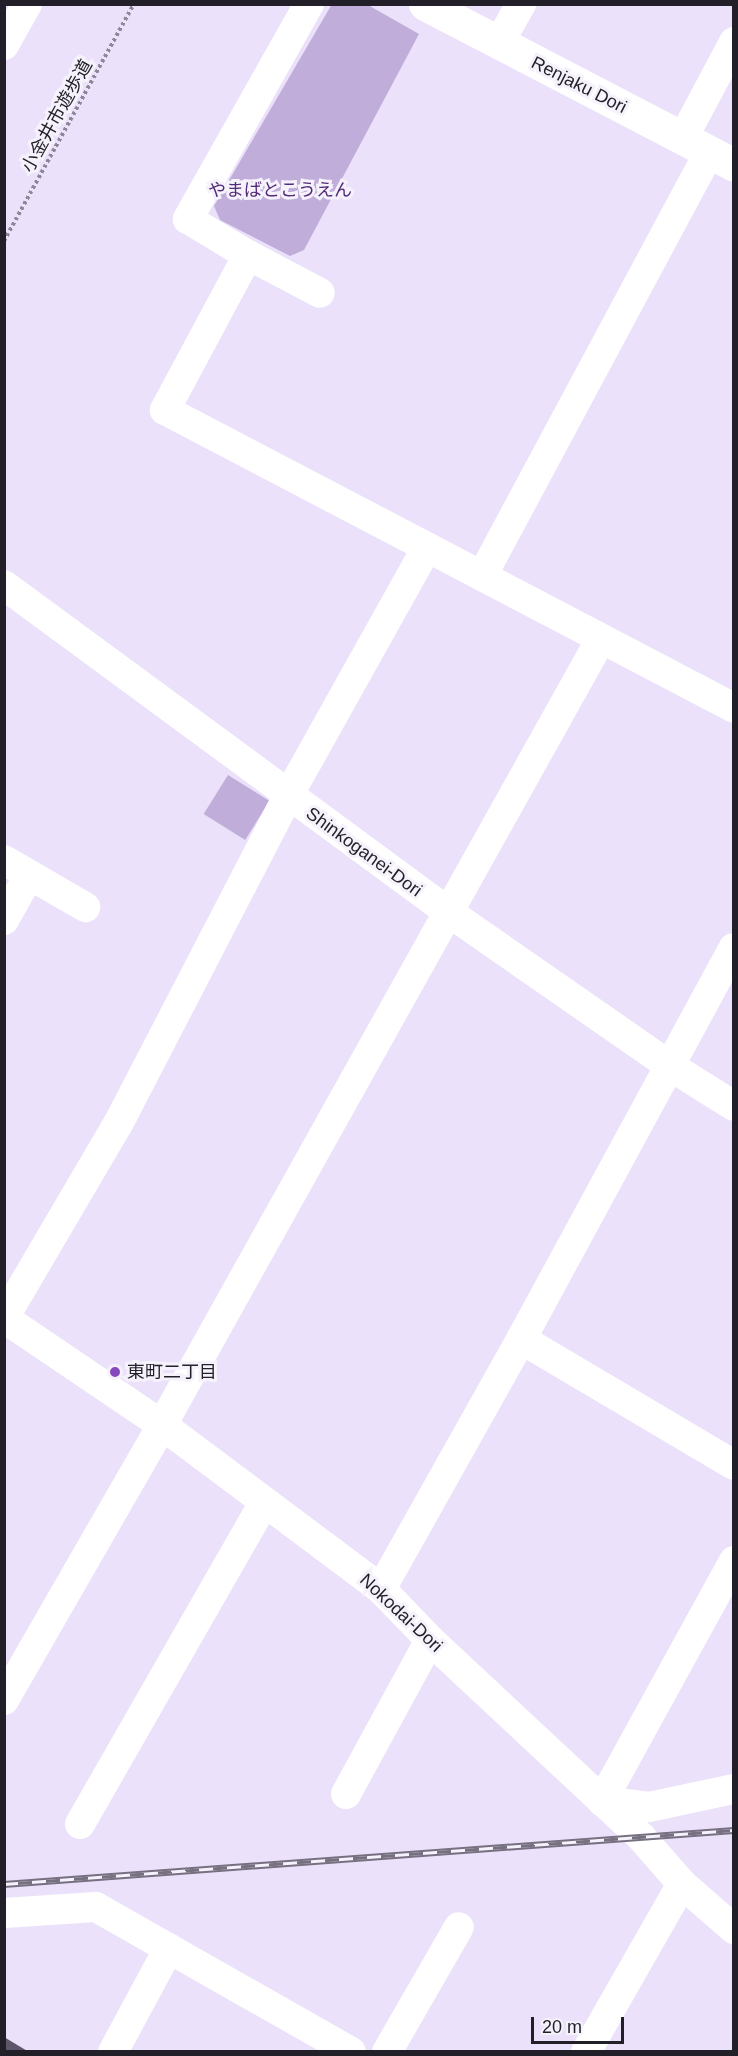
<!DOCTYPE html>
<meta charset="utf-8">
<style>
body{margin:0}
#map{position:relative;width:738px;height:2056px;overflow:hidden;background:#ece1fa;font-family:Arial,"Noto Sans JP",sans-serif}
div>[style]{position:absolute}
.green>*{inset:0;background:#c0adda;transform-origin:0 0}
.building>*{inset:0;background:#5f566b}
.path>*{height:4px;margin-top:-2px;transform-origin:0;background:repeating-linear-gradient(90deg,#8e8798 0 3px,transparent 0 6px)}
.minor>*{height:30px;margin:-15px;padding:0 15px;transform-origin:15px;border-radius:15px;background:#fff}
.major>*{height:33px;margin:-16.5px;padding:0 16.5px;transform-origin:16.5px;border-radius:16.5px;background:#fff}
.rail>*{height:7px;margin-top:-3.5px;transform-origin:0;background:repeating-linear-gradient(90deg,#f6f2fc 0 14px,#767080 0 28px);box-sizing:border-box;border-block:2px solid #767080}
.dots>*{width:16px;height:16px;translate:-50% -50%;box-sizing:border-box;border:3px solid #f6f2fc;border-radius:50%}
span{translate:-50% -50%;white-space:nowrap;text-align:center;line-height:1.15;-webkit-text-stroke:6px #f6f2fc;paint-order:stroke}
.street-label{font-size:18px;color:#221f28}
.park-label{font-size:18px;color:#522c76}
.poi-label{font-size:18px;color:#221f28}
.left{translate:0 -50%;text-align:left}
.frame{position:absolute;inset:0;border:6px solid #221f28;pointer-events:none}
.scale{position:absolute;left:531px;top:2017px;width:93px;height:27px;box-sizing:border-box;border:3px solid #221f28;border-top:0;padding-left:8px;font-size:18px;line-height:21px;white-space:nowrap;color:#221f28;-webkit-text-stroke:4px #f6f2fc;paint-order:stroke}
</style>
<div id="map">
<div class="green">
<div style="clip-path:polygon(332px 4px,368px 5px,419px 34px,304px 250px,290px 256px,220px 220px,214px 206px)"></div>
<div style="left:228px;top:775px;width:49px;height:46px;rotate:32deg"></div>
</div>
<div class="building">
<div style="clip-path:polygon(4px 2037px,29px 2052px,4px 2052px)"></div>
</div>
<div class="path">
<div style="left:4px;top:241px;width:270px;rotate:-61.3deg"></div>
</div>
<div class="minor">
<div style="left:309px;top:4px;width:247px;rotate:119.4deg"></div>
<div style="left:188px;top:219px;width:70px;rotate:31deg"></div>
<div style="left:248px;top:255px;width:176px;rotate:118.2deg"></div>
<div style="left:165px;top:410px;width:642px;rotate:27.64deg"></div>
<div style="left:499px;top:43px;width:45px;rotate:-60.6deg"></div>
<div style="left:4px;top:45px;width:47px;rotate:-60.7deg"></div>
<div style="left:683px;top:138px;width:109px;rotate:-62deg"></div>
<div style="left:248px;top:255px;width:81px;rotate:27.8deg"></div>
<div style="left:482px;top:576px;width:481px;rotate:-61.8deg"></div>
<div style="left:4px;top:585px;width:550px;rotate:36.35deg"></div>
<div style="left:447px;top:911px;width:272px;rotate:34.8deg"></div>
<div style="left:670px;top:1066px;width:75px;rotate:32deg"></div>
<div style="left:4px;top:860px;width:94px;rotate:30.1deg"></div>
<div style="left:4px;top:920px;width:51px;rotate:-60.9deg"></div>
<div style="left:4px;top:1318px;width:191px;rotate:34.1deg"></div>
<div style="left:162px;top:1425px;width:274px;rotate:36.8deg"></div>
<div style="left:381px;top:1589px;width:71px;rotate:46.1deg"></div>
<div style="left:430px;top:1640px;width:289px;rotate:43deg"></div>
<div style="left:641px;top:1837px;width:62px;rotate:48.9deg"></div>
<div style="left:682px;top:1884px;width:69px;rotate:40.9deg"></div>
<div style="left:4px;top:1318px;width:225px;rotate:-59.6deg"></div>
<div style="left:118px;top:1124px;width:369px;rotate:-62.6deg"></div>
<div style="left:288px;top:796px;width:285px;rotate:-60.8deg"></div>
<div style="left:521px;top:1339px;width:247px;rotate:30.6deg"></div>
<div style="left:381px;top:1589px;width:292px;rotate:-60.7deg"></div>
<div style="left:524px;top:1334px;width:439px;rotate:-61.5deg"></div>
<div style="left:4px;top:1700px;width:317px;rotate:-60.1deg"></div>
<div style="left:162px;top:1425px;width:900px;rotate:-60.82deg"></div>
<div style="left:346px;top:1794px;width:175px;rotate:-61.4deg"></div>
<div style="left:602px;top:1801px;width:274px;rotate:-61.2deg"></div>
<div style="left:602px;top:1801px;width:47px;rotate:7.3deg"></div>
<div style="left:649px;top:1807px;width:87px;rotate:-12deg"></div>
<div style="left:80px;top:1824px;width:370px;rotate:-60.2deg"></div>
<div style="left:4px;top:1913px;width:92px;rotate:-3.7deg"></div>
<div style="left:96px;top:1907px;width:293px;rotate:29.6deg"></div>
<div style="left:113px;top:2052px;width:118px;rotate:-61.7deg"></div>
<div style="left:387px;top:2052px;width:144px;rotate:-60.1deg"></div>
<div style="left:586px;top:2052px;width:193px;rotate:-60.3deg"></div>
</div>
<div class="major">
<div style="left:425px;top:4px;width:348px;rotate:27.5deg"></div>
</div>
<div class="rail">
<div style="left:4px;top:1884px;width:732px;rotate:-4.23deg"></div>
</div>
<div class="dots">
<div style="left:115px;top:1372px;background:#8548be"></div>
</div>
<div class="street-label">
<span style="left:579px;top:85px;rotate:27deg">Renjaku Dori</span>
<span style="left:57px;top:116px;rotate:-61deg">小金井市遊歩道</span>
<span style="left:364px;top:852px;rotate:36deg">Shinkoganei-Dori</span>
<span style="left:401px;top:1613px;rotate:43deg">Nokodai-Dori</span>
</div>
<div class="park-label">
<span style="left:280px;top:190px">やまばとこうえん</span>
</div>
<div class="poi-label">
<span class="left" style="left:127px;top:1372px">東町二丁目</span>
</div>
<div class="frame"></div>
<div class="scale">20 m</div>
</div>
